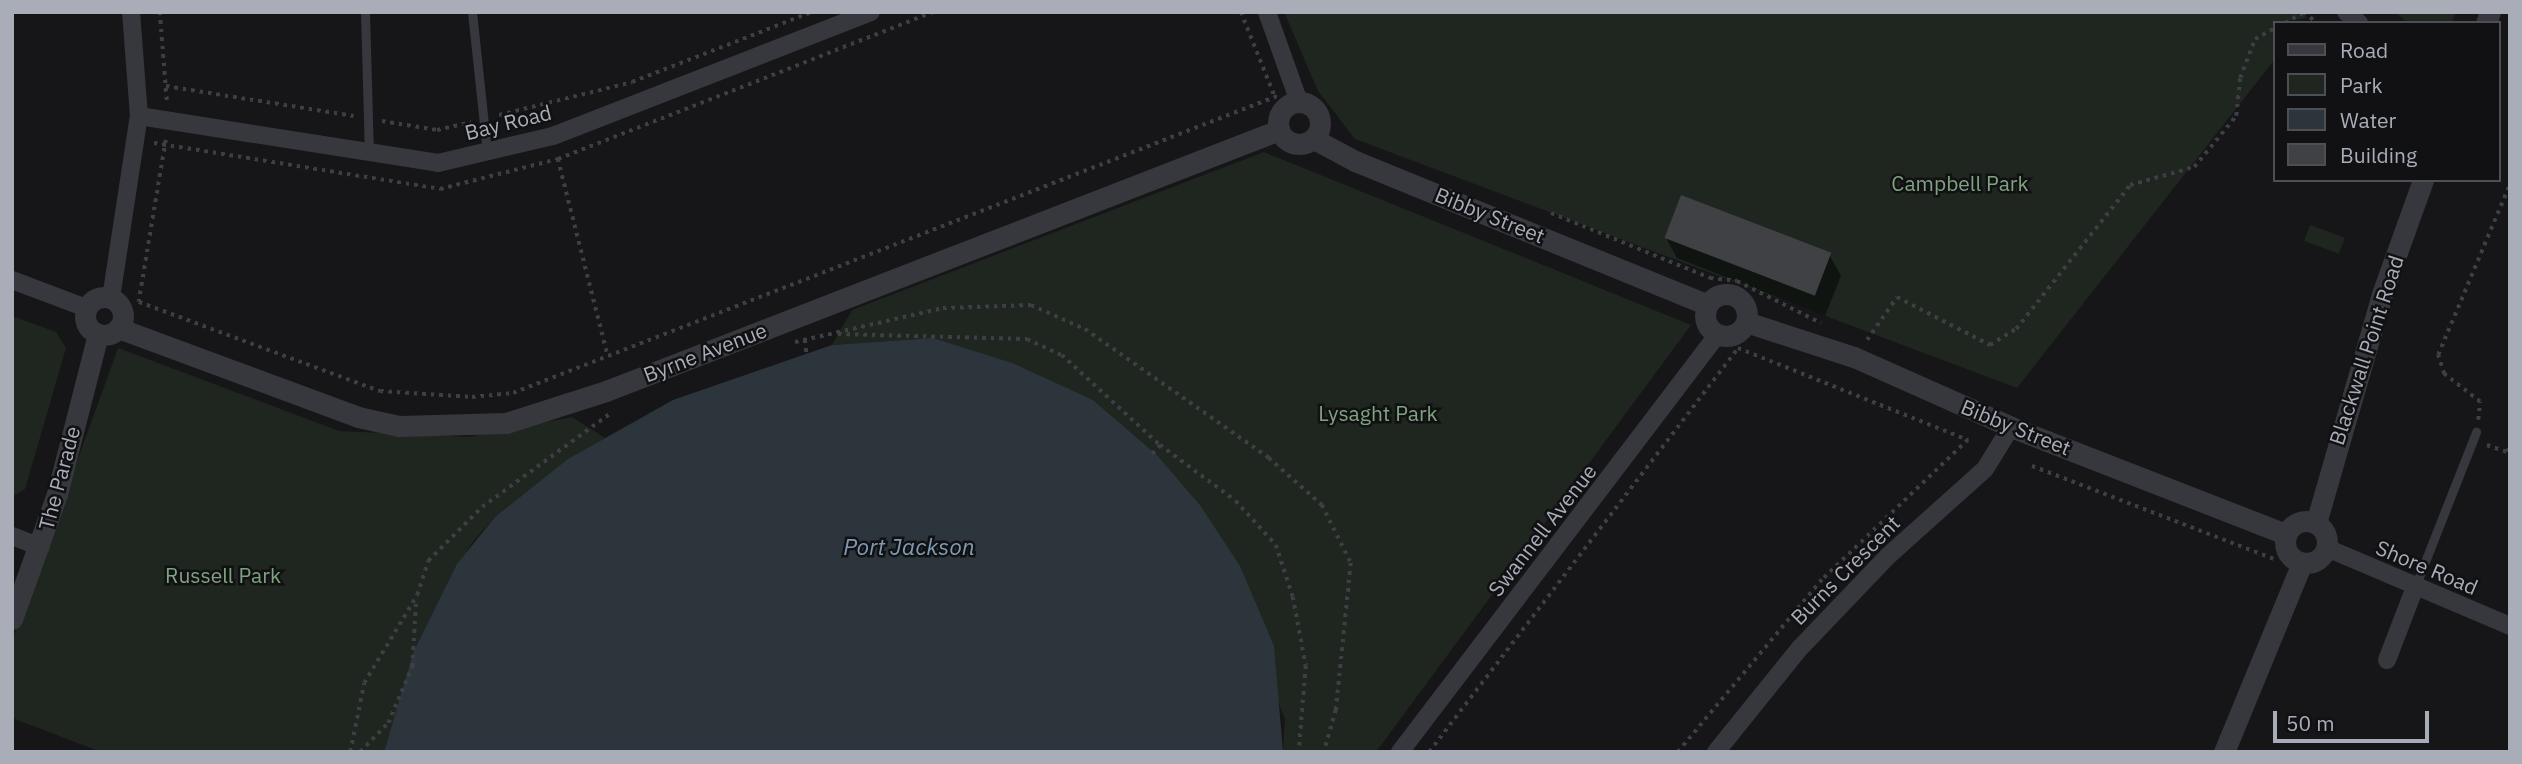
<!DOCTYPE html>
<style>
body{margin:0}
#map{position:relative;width:2522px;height:764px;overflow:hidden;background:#161618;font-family:"IBM Plex Sans",sans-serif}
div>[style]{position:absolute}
.green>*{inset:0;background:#1e261f;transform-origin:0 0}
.water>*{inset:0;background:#2c353c}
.shadow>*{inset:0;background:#0007}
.building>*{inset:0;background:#404145;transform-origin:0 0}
.path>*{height:3.5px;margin-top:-1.75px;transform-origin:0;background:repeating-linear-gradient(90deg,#3d3f44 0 3.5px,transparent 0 8.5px)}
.service>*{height:9px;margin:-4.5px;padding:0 4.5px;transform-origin:4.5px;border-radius:4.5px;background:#37383d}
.minor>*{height:18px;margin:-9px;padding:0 9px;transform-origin:9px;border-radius:9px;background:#37383d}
.tertiary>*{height:21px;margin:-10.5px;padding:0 10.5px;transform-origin:10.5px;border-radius:10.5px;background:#37383d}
.tertiary>.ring{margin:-10.5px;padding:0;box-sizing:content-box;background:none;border:21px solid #37383d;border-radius:50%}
span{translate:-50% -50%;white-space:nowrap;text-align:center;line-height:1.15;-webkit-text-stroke:5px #111113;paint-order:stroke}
.street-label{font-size:21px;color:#a8adb8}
.park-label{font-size:21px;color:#7fa381}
.water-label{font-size:23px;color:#7f9bb3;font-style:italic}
.frame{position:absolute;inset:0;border:14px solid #a8adb8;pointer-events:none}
.legend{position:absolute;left:2273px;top:21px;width:228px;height:161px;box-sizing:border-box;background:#111113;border:2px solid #4d4f55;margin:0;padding:9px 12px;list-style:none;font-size:21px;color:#a8adb8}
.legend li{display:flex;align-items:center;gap:14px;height:35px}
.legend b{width:35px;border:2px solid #4d4f55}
.scale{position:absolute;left:2273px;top:711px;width:156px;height:32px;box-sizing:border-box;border:4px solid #a8adb8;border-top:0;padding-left:9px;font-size:21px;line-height:24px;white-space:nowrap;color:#a8adb8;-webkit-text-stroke:5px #111113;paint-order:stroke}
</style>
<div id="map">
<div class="green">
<div style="clip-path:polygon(1284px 12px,2300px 12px,2307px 18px,2275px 23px,2275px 59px,2017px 388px,1355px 139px,1318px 91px)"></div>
<div style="clip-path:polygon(2395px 12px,2456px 12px,2452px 23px,2408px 23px)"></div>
<div style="clip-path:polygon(1264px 152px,1691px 325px,1376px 752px,1283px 752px,1285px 719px,1200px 505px,1157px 455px,1093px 400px,933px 338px,832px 345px,852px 310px)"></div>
<div style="left:2310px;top:225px;width:37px;height:17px;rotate:20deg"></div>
<div style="clip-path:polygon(12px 316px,56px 332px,66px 348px,25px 489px,12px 497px)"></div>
<div style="clip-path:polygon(118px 348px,339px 431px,468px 437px,572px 417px,605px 438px,495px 517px,471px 544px,413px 653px,384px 752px,101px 752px,12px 718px,12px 641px)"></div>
</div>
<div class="water">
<div style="clip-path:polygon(933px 338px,1012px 363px,1093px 400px,1157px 455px,1200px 505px,1240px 566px,1274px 646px,1283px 752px,384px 752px,413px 653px,457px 564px,495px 517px,568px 459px,673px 400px,832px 345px)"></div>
</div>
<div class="shadow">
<div style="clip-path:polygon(1666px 238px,1830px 256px,1841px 276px,1825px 316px,1677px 258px)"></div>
</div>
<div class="building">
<div style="left:1681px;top:195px;width:161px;height:46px;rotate:21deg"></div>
</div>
<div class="path">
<div style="left:160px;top:12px;width:89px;rotate:85.5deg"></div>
<div style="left:1241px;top:12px;width:92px;rotate:68.2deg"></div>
<div style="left:2304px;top:12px;width:17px;rotate:40deg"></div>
<div style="left:2285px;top:23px;width:22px;rotate:-30deg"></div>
<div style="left:166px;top:86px;width:190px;rotate:9.1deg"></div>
<div style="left:499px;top:115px;width:137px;rotate:-13.9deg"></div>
<div style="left:632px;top:82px;width:193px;rotate:-21.3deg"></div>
<div style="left:382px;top:121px;width:56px;rotate:9.3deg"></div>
<div style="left:437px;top:130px;width:35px;rotate:-13deg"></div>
<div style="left:166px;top:140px;width:164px;rotate:99.5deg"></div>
<div style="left:139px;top:302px;width:257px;rotate:20.3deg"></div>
<div style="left:380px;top:391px;width:92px;rotate:3.7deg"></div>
<div style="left:472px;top:397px;width:41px;rotate:-5.6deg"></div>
<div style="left:513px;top:393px;width:820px;rotate:-21.24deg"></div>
<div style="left:154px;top:143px;width:290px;rotate:9.1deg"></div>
<div style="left:440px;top:189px;width:122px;rotate:-14.3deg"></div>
<div style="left:558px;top:159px;width:403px;rotate:-21.4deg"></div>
<div style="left:558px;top:159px;width:203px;rotate:75.8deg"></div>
<div style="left:1551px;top:213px;width:172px;rotate:22.2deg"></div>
<div style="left:1710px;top:278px;width:27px;rotate:6deg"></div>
<div style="left:1737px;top:281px;width:94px;rotate:26.6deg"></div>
<div style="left:838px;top:334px;width:189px;rotate:1.5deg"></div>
<div style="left:1027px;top:339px;width:38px;rotate:25deg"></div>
<div style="left:1062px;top:355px;width:133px;rotate:42.6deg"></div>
<div style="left:1160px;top:445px;width:94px;rotate:36.4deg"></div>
<div style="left:1236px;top:501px;width:59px;rotate:47.7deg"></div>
<div style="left:1276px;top:545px;width:55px;rotate:71.9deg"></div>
<div style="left:1293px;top:597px;width:70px;rotate:79.3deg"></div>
<div style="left:1306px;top:666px;width:86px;rotate:94.7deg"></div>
<div style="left:805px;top:340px;width:17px;rotate:83deg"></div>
<div style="left:1867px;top:340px;width:52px;rotate:-55.1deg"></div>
<div style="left:1897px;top:297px;width:105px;rotate:27.3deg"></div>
<div style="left:1990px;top:345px;width:31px;rotate:-32deg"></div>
<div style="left:2016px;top:329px;width:184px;rotate:-51.6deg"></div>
<div style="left:2130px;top:185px;width:66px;rotate:-15.7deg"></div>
<div style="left:2194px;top:167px;width:66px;rotate:-50.5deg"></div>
<div style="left:2236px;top:116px;width:38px;rotate:-84deg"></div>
<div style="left:2240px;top:78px;width:42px;rotate:-69deg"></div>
<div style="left:2255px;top:39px;width:23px;rotate:-29deg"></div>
<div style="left:795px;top:342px;width:152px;rotate:-12.9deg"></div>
<div style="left:943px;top:308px;width:88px;rotate:-2deg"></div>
<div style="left:1031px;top:305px;width:59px;rotate:24deg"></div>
<div style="left:1085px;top:329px;width:225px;rotate:35deg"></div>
<div style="left:1269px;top:458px;width:71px;rotate:41.6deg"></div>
<div style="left:1322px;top:505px;width:65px;rotate:63.4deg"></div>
<div style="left:1351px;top:563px;width:148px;rotate:95.8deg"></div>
<div style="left:1336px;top:710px;width:44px;rotate:105.9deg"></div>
<div style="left:2478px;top:420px;width:18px;rotate:-84deg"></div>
<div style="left:2480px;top:402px;width:46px;rotate:-142.1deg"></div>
<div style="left:2444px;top:374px;width:20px;rotate:-108deg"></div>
<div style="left:2438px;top:355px;width:186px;rotate:-67.2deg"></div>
<div style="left:2487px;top:445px;width:21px;rotate:19deg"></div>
<div style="left:2507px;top:452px;width:8px;rotate:-67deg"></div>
<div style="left:1152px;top:454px;width:12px;rotate:-48deg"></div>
<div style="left:2032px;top:466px;width:259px;rotate:21deg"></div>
<div style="left:350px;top:752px;width:70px;rotate:-78.5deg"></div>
<div style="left:364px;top:683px;width:103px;rotate:-58.9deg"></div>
<div style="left:417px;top:595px;width:36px;rotate:-72deg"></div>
<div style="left:428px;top:561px;width:76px;rotate:-45deg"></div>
<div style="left:482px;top:507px;width:160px;rotate:-36.1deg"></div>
<div style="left:360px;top:752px;width:40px;rotate:-46deg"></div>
<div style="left:388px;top:723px;width:61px;rotate:-66.8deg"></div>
<div style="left:412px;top:667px;width:68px;rotate:-86.6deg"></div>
<div style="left:1429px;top:752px;width:509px;rotate:-52.59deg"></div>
<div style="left:1738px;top:348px;width:248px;rotate:21.8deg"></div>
<div style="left:1968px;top:440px;width:202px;rotate:136.2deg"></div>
<div style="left:1822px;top:580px;width:224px;rotate:129.9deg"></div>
</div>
<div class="service">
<div style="left:365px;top:12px;width:140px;rotate:88.4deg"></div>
<div style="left:472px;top:12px;width:141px;rotate:83.9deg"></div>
<div style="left:2415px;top:587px;width:167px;rotate:-68.5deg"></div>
</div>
<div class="minor">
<div style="left:1267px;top:12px;width:96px;rotate:70.4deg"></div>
<div style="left:2346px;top:12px;width:17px;rotate:40deg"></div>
<div style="left:139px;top:116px;width:303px;rotate:8.9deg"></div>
<div style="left:438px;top:163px;width:118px;rotate:-13.2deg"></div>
<div style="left:553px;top:136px;width:341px;rotate:-21.3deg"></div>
<div style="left:12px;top:280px;width:79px;rotate:20.7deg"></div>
<div style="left:111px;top:298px;width:184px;rotate:-81.3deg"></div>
<div style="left:139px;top:116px;width:104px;rotate:-94.4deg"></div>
<div style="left:12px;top:536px;width:31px;rotate:21deg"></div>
<div style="left:2327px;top:548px;width:199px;rotate:23.1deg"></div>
<div style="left:2387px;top:660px;width:78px;rotate:-69deg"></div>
<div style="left:1400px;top:752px;width:525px;rotate:-52.74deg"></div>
<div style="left:1716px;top:752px;width:134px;rotate:-51.1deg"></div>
<div style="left:1800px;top:648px;width:127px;rotate:-46.3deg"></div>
<div style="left:1888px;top:556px;width:130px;rotate:-41.9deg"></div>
<div style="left:1985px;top:469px;width:49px;rotate:-58.2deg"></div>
</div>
<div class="tertiary">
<div style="left:2486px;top:23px;width:12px;rotate:-70deg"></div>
<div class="ring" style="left:1278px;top:102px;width:21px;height:21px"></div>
<div style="left:1314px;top:139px;width:47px;rotate:28.2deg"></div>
<div style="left:1355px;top:161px;width:380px;rotate:22.2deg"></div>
<div class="ring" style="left:1705px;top:294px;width:21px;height:21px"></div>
<div class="ring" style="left:85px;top:297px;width:17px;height:17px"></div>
<div style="left:1746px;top:322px;width:114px;rotate:18deg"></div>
<div style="left:1854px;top:357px;width:172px;rotate:24deg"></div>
<div style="left:2011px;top:427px;width:295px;rotate:21.3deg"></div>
<div style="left:118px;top:328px;width:256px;rotate:20.3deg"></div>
<div style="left:358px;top:417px;width:42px;rotate:12.4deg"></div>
<div style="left:399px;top:426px;width:107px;rotate:-1.6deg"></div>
<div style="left:506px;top:423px;width:105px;rotate:-17.7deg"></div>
<div style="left:606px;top:391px;width:722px;rotate:-21.2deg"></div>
<div class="ring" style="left:2285px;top:521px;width:21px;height:21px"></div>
<div style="left:2316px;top:523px;width:238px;rotate:-73.9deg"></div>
<div style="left:2382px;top:294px;width:121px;rotate:-70.2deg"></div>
<div style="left:12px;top:619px;width:133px;rotate:-70.2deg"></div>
<div style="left:57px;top:494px;width:165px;rotate:-75.6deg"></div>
<div style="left:2224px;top:752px;width:204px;rotate:-67.6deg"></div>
</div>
<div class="street-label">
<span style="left:508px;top:122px;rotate:-14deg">Bay Road</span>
<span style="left:1490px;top:215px;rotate:22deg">Bibby Street</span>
<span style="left:2366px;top:350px;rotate:-72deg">Blackwall Point Road</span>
<span style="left:705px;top:352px;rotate:-21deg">Byrne Avenue</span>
<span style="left:2016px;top:427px;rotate:22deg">Bibby Street</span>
<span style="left:59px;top:478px;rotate:-75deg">The Parade</span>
<span style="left:1542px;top:530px;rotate:-52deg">Swannell Avenue</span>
<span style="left:2427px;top:567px;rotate:23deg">Shore Road</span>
<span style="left:1845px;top:570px;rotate:-45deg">Burns Crescent</span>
</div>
<div class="park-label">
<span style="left:1960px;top:183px">Campbell Park</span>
<span style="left:1378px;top:413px">Lysaght Park</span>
<span style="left:223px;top:575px">Russell Park</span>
</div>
<div class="water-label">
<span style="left:909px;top:546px">Port Jackson</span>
</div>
<div class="frame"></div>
<ul class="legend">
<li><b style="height:9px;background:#37383d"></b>Road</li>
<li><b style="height:19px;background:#1e261f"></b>Park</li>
<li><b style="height:19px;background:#2c353c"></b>Water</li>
<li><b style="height:19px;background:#404145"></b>Building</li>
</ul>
<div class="scale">50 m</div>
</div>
